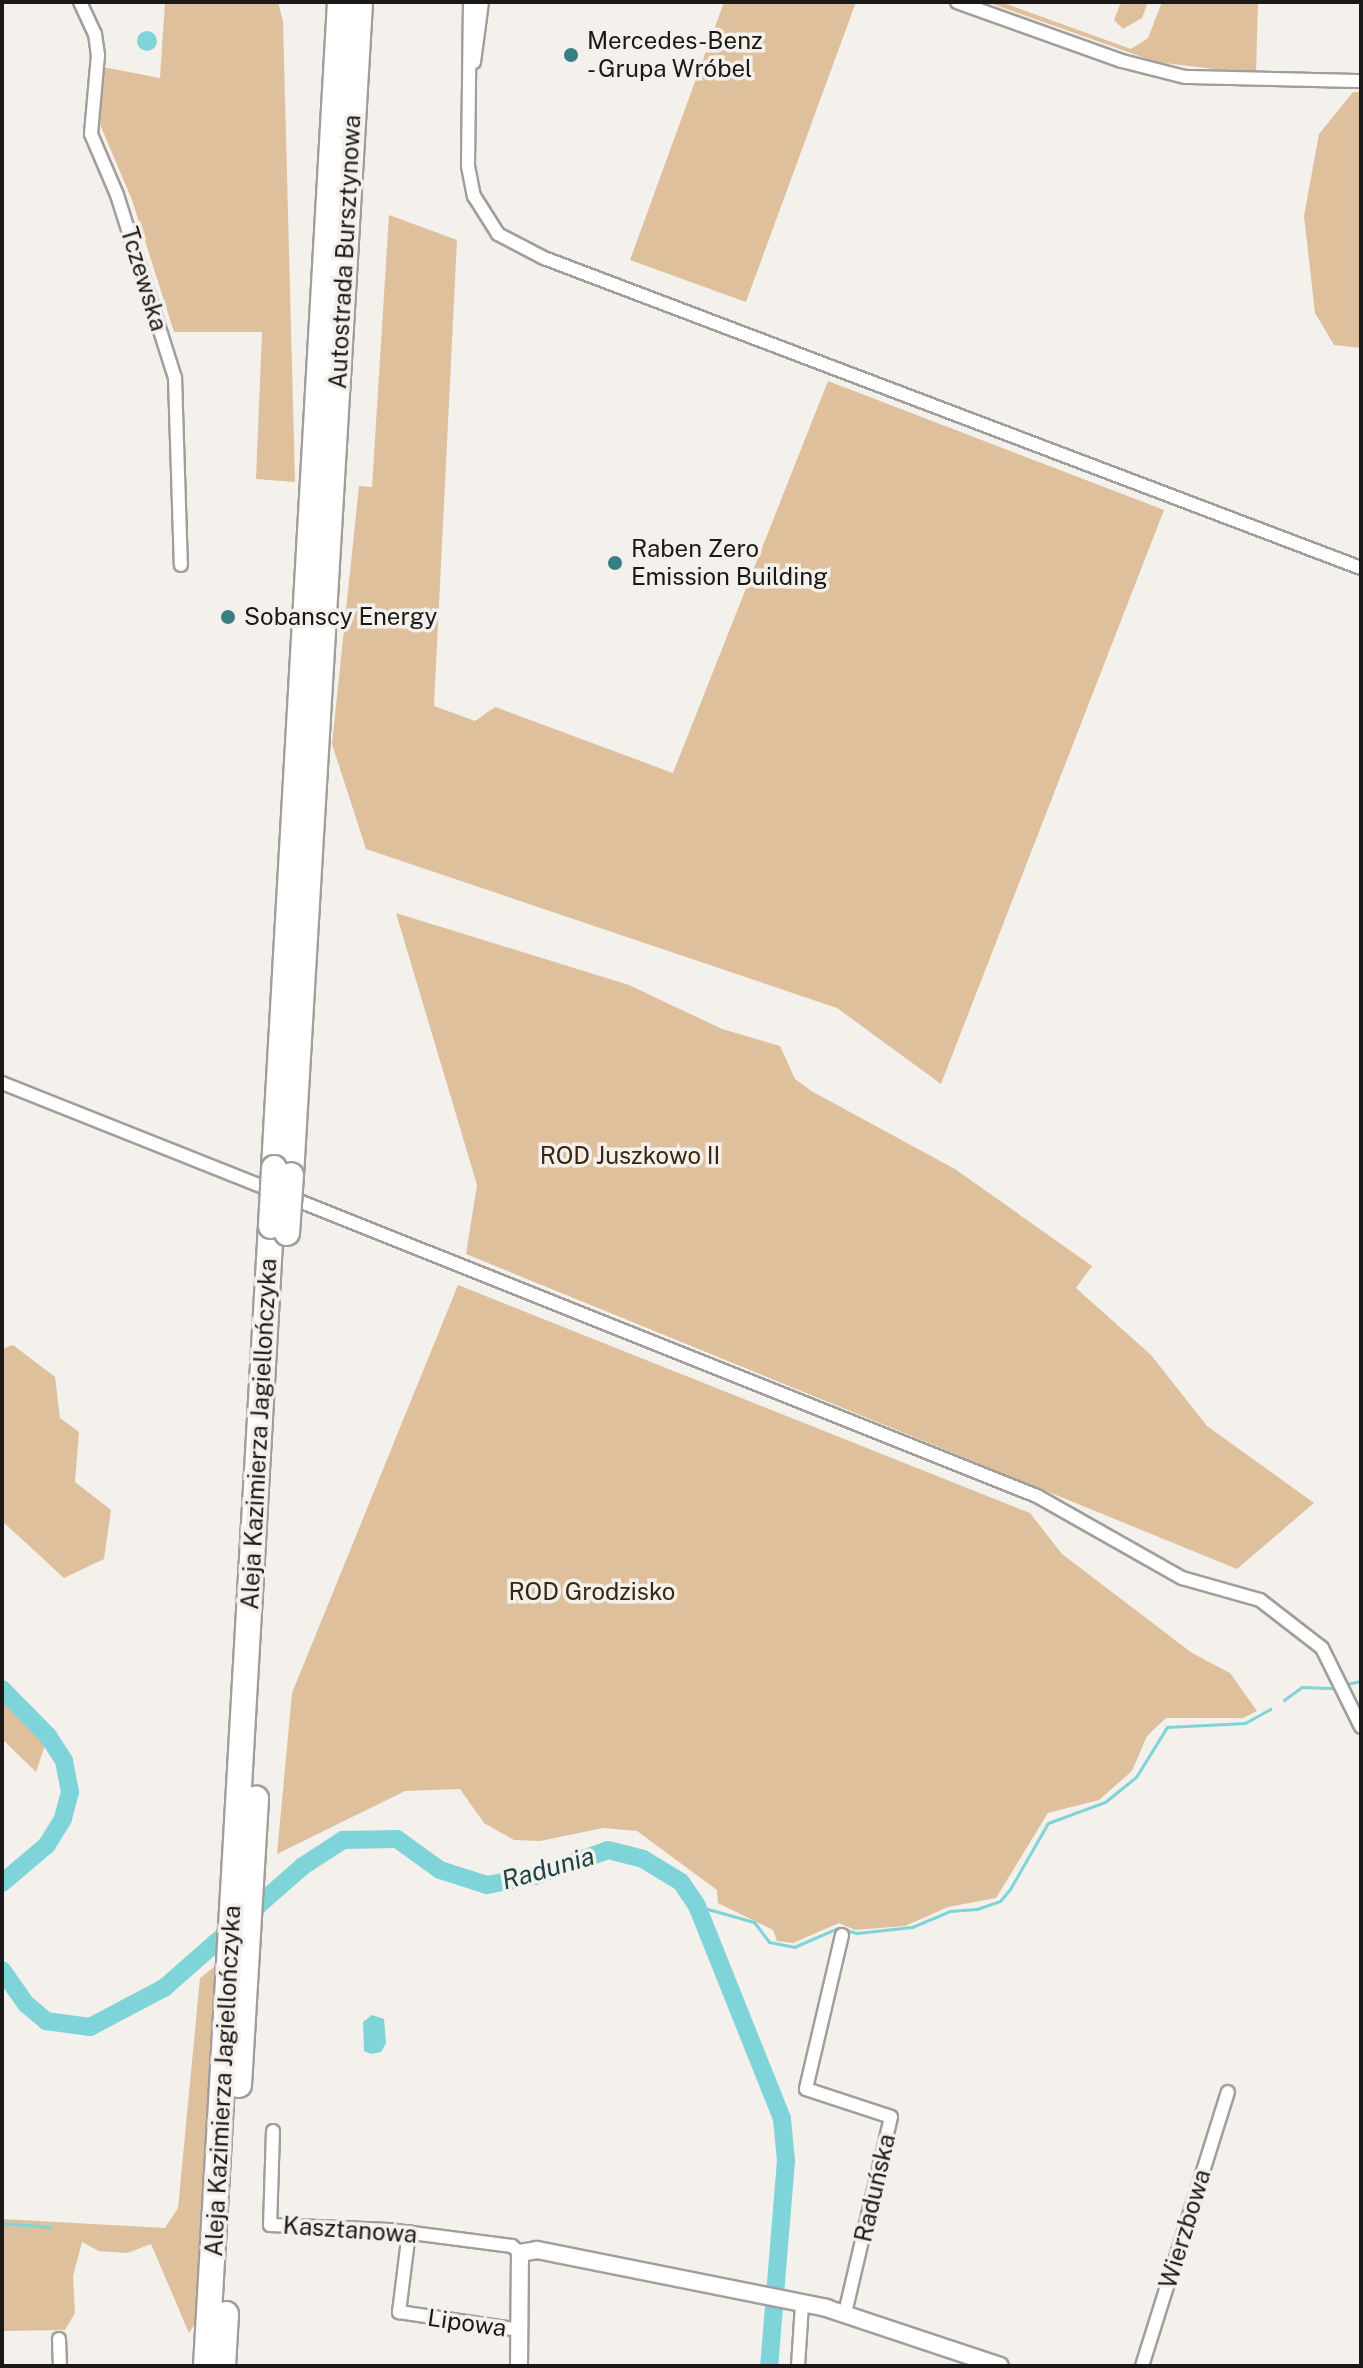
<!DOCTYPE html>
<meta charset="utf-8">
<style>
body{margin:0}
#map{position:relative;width:1363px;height:2368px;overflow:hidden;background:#f4f0eb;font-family:"Public Sans",sans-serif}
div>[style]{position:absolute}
.green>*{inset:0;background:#dec09d}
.water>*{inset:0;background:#7ed4d8}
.round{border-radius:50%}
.stream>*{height:3px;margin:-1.5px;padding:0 1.5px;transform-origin:1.5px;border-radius:1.5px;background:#7ed4d8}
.river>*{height:18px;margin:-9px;padding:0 9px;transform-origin:9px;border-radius:9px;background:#7ed4d8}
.roads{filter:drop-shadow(2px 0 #a29e9a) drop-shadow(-2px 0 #a29e9a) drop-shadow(0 2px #a29e9a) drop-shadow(0 -2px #a29e9a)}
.minor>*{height:12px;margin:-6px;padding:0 6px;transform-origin:6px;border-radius:6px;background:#fff}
.tertiary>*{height:16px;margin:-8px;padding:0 8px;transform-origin:8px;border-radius:8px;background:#fff}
.motorway>*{height:24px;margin:-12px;padding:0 12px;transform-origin:12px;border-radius:12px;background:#fff}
.bridges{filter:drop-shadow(2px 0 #a29e9a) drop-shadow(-2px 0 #a29e9a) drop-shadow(0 2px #a29e9a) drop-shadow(0 -2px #a29e9a)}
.motorway-bridge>*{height:24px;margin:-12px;padding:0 12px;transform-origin:12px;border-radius:12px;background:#fff}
.dots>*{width:22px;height:22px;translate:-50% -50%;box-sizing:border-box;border:4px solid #f4f0eb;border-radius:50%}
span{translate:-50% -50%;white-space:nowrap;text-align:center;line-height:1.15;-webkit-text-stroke:7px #f4f0eb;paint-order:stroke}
.poi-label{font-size:24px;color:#1b1917}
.left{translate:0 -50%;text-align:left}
.street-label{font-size:24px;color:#1b1917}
.park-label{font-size:24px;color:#38260f}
.water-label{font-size:26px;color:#1c4447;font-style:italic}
.frame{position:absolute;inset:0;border:4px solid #1b1917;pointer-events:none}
</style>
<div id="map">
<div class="green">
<div style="clip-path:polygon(165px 2px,278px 2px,283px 21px,295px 482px,256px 479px,262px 332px,174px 332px,132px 200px,99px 122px,103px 67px,160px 78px)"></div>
<div style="clip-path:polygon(724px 2px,856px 2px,746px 302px,630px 260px)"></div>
<div style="clip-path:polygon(987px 2px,1001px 2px,1131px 49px,1148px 38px,1162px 2px,1258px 2px,1256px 74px,1156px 62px)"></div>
<div style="clip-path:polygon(1121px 2px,1148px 2px,1142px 18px,1123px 29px,1114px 20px)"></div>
<div style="clip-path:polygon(1353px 92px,1361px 92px,1361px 348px,1334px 345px,1315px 313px,1304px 216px,1319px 134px)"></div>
<div style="clip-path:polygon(389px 215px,457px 240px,434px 706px,475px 721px,495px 707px,673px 773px,828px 381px,1164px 510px,941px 1084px,837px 1008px,366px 849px,332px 744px,359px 486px,372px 487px)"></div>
<div style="clip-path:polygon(396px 913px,629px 985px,722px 1029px,780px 1046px,795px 1079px,813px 1092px,955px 1169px,1092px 1266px,1076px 1288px,1151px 1355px,1207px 1426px,1314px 1503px,1237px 1569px,466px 1254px,477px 1185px)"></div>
<div style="clip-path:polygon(458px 1285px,1030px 1513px,1062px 1554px,1192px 1653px,1230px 1673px,1257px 1711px,1243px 1718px,1166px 1718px,1147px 1736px,1132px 1771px,1099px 1800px,1048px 1813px,996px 1898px,948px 1907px,905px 1926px,855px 1930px,839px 1923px,793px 1943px,777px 1941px,773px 1930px,718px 1903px,717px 1890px,637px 1831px,603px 1828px,540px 1841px,514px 1840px,484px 1823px,460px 1789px,405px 1791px,277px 1854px,292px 1693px)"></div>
<div style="clip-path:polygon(13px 1345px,55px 1377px,60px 1418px,79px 1432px,75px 1482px,111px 1510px,104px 1559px,64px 1578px,2px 1521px,2px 1349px)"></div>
<div style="clip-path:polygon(2px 1689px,48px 1736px,36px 1772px,2px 1739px)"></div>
<div style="clip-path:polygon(218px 1964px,197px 2321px,189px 2333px,151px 2244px,127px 2253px,99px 2251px,82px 2242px,73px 2276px,75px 2313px,65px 2330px,2px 2331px,2px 2219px,165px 2228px,178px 2208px,200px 1978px)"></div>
</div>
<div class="water">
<div class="round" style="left:137px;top:31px;width:20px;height:20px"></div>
<div style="clip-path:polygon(372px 2015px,384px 2019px,386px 2043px,381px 2052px,371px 2054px,364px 2051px,363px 2022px)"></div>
</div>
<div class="stream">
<div style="left:1347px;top:1684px;width:14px;rotate:-12deg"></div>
<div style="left:1284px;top:1700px;width:22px;rotate:-36deg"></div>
<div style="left:1302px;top:1687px;width:34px;rotate:2deg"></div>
<div style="left:697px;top:1906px;width:59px;rotate:15.7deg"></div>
<div style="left:754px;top:1922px;width:25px;rotate:53deg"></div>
<div style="left:769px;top:1942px;width:25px;rotate:11deg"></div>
<div style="left:794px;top:1947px;width:48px;rotate:-23.4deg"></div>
<div style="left:838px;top:1928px;width:20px;rotate:15deg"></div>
<div style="left:857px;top:1933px;width:55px;rotate:-6.2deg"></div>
<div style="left:912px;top:1927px;width:41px;rotate:-22.8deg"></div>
<div style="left:950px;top:1911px;width:27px;rotate:-4deg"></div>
<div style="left:977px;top:1909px;width:24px;rotate:-19deg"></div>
<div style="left:1000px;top:1901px;width:16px;rotate:-50deg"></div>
<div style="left:1010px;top:1889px;width:76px;rotate:-60.1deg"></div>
<div style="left:1048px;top:1823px;width:61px;rotate:-20.2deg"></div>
<div style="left:1105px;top:1802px;width:40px;rotate:-39deg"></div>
<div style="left:1136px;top:1777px;width:59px;rotate:-58.2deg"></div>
<div style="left:1167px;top:1727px;width:78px;rotate:-2.9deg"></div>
<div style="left:1245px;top:1723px;width:29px;rotate:-29deg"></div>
<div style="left:2px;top:2223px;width:48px;rotate:4.8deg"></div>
</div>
<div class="river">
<div style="left:2px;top:1689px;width:66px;rotate:45.6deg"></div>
<div style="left:48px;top:1736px;width:30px;rotate:57deg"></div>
<div style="left:64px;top:1761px;width:32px;rotate:79deg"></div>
<div style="left:70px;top:1792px;width:28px;rotate:105deg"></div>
<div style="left:63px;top:1819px;width:31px;rotate:122deg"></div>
<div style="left:47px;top:1845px;width:59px;rotate:139.8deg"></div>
<div style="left:2px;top:1970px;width:42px;rotate:54.8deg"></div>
<div style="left:26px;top:2004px;width:26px;rotate:40deg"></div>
<div style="left:46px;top:2021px;width:44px;rotate:7.8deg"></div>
<div style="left:90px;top:2027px;width:84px;rotate:-27.8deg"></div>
<div style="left:164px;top:1988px;width:185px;rotate:-41.3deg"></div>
<div style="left:303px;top:1866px;width:48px;rotate:-33deg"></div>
<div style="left:343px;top:1840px;width:54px;rotate:-1.1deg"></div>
<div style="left:397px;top:1839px;width:53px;rotate:35.8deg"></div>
<div style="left:440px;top:1870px;width:49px;rotate:17.7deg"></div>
<div style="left:487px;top:1885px;width:49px;rotate:-10.6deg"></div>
<div style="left:535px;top:1876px;width:77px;rotate:-19.6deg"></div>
<div style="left:608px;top:1850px;width:36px;rotate:14deg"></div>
<div style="left:643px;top:1859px;width:44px;rotate:31.2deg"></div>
<div style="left:681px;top:1882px;width:29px;rotate:56deg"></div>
<div style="left:697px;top:1906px;width:229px;rotate:68.2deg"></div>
<div style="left:782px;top:2119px;width:42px;rotate:84.6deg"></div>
<div style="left:786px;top:2161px;width:206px;rotate:94.7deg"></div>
</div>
<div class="roads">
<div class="minor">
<div style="left:80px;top:2px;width:35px;rotate:65deg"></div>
<div style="left:95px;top:34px;width:21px;rotate:82deg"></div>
<div style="left:98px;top:55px;width:79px;rotate:95.1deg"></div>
<div style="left:91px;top:134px;width:66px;rotate:66.9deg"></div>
<div style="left:117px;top:195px;width:192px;rotate:72.4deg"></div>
<div style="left:175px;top:378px;width:187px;rotate:88.2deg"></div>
<div style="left:470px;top:2px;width:164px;rotate:90.7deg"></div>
<div style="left:468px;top:166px;width:31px;rotate:79deg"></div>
<div style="left:474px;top:196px;width:45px;rotate:57.7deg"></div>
<div style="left:498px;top:234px;width:52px;rotate:27.6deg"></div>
<div style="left:544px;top:258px;width:874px;rotate:20.78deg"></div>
<div style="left:957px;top:2px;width:175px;rotate:19.7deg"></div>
<div style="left:1122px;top:61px;width:65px;rotate:14.3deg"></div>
<div style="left:1185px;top:77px;width:176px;rotate:1.3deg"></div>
<div style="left:474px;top:62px;width:61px;rotate:-82.4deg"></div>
<div style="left:2px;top:1083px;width:279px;rotate:21.7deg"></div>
<div style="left:299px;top:1201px;width:795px;rotate:21.79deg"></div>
<div style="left:1037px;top:1496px;width:167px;rotate:29.5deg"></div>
<div style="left:1182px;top:1578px;width:81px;rotate:15.8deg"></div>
<div style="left:1260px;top:1600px;width:78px;rotate:37.7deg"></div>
<div style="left:1322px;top:1648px;width:88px;rotate:63.7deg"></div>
<div style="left:842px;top:1935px;width:158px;rotate:103.2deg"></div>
<div style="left:806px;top:2089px;width:89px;rotate:18.2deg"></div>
<div style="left:891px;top:2117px;width:201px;rotate:103.2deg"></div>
<div style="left:273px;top:2131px;width:94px;rotate:91.8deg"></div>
<div style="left:270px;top:2225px;width:119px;rotate:2.4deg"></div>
<div style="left:389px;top:2230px;width:124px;rotate:7.4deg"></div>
<div style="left:512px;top:2246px;width:11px;rotate:41deg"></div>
<div style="left:409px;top:2232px;width:81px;rotate:97.1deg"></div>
<div style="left:399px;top:2312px;width:122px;rotate:8.5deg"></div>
<div style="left:59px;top:2339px;width:27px;rotate:88deg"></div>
<div style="left:798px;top:2366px;width:62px;rotate:-86.3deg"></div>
<div style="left:1142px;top:2366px;width:287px;rotate:-72.6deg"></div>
</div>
<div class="tertiary">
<div style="left:519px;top:2366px;width:113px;rotate:-89.5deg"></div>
<div style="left:520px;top:2253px;width:17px;rotate:-10deg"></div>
<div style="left:537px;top:2250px;width:295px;rotate:11.3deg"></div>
<div style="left:826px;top:2308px;width:183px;rotate:18.4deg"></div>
</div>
<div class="motorway">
<div style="left:274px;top:1168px;width:1168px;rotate:-86.76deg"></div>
<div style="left:291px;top:1175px;width:1175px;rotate:-86.63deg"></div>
<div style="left:239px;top:2085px;width:287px;rotate:-86.6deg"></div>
<div style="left:206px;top:2366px;width:1142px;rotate:-86.74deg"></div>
<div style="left:223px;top:2366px;width:52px;rotate:-86.7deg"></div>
</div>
</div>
<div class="bridges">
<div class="motorway-bridge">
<div style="left:271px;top:1226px;width:58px;rotate:-87deg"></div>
<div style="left:287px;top:1233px;width:58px;rotate:-86.1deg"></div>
</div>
</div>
<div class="dots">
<div style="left:571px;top:55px;background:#377f83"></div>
<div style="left:615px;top:563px;background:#377f83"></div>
<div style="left:228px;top:617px;background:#377f83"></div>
</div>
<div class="poi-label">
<span class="left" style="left:587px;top:55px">Mercedes-Benz<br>- Grupa Wróbel</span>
<span class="left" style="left:631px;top:563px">Raben Zero<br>Emission Building</span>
<span class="left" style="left:244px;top:617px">Sobanscy Energy</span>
</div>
<div class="street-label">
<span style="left:345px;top:252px;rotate:-87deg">Autostrada Bursztynowa</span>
<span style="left:144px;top:279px;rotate:73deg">Tczewska</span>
<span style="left:259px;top:1434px;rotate:-87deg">Aleja Kazimierza Jagiellończyka</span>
<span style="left:223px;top:2081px;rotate:-87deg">Aleja Kazimierza Jagiellończyka</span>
<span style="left:875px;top:2188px;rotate:-77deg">Raduńska</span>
<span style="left:1185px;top:2229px;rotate:-73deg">Wierzbowa</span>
<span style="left:350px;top:2230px;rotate:4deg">Kasztanowa</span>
<span style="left:467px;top:2323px;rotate:8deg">Lipowa</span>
</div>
<div class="park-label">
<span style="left:630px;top:1156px">ROD Juszkowo II</span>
<span style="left:592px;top:1592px">ROD Grodzisko</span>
</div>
<div class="water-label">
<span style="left:548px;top:1868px;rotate:-16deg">Radunia</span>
</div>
<div class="frame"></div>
</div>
